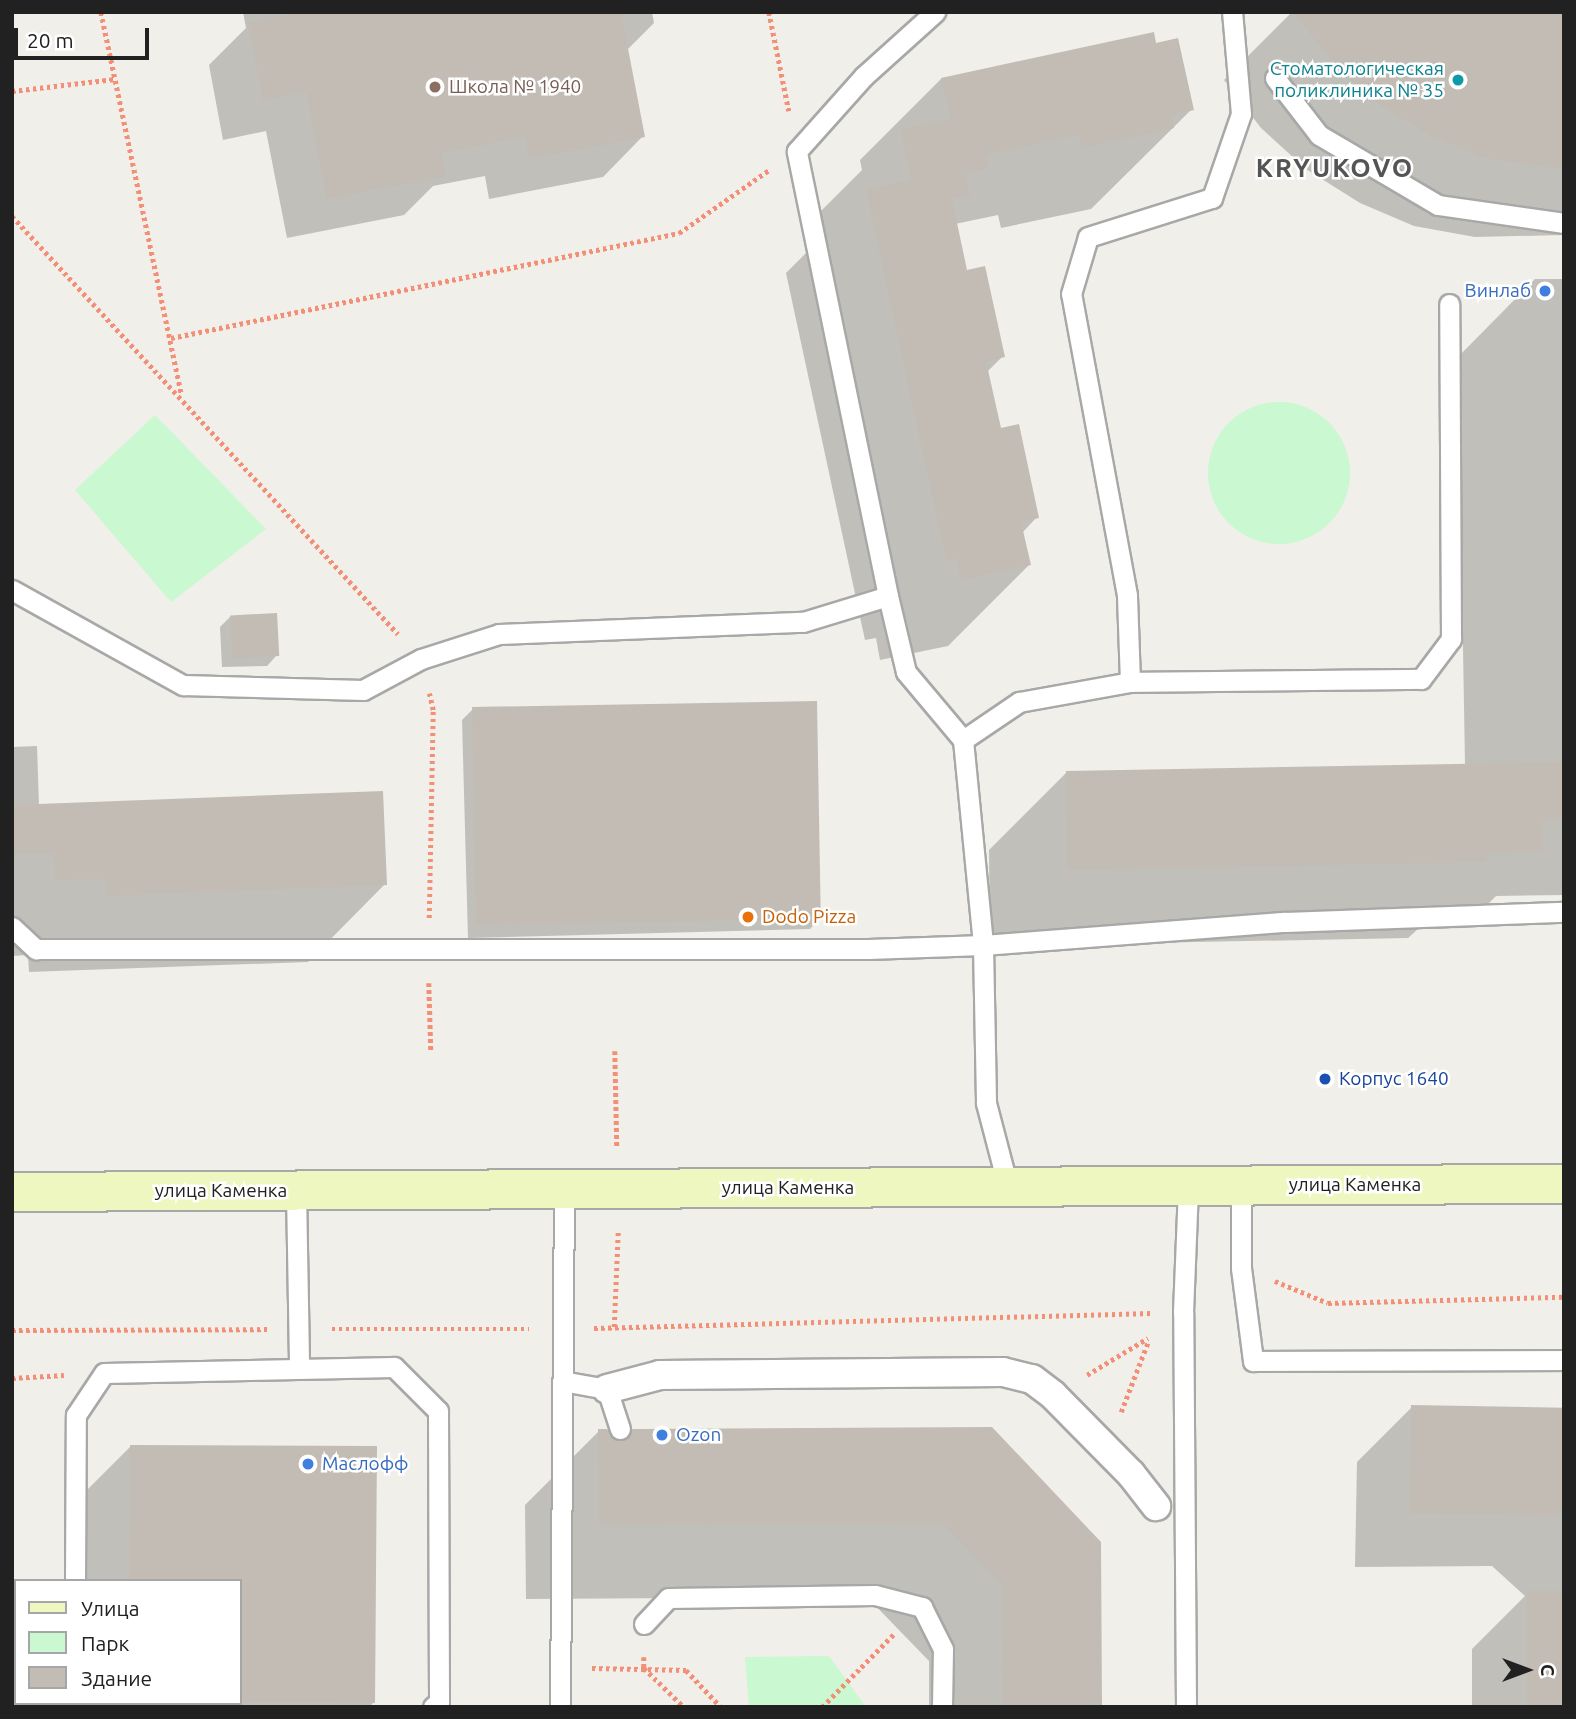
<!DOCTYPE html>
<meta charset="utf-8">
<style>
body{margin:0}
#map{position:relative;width:1576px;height:1719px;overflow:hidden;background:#f1efe9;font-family:Ubuntu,sans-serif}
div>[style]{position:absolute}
.park>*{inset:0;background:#c9f8d1}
.round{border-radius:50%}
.shadow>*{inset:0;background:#0003}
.building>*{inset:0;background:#c2bcb5;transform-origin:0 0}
.path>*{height:4.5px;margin-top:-2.25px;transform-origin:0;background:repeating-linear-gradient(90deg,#f48f77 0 3.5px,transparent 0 7px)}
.roads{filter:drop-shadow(2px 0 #a8a8a8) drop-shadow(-2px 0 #a8a8a8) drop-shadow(0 2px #a8a8a8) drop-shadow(0 -2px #a8a8a8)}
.service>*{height:19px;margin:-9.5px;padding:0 9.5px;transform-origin:9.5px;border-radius:9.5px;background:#fff}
.pedestrian>*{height:28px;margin:-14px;padding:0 14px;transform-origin:14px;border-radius:14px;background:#fff}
.secondary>*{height:38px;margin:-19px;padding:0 19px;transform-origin:19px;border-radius:19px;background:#eff7c1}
.dots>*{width:19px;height:19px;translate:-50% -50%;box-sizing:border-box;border:4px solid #fff;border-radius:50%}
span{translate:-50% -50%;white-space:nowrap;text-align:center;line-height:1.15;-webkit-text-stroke:5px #fff;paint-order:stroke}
.culture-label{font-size:19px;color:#0d838f}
.right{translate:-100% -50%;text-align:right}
.education-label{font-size:19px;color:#785e54}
.left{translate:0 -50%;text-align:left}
.shop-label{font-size:19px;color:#366cbe}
.food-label{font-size:19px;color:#c56008}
.transit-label{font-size:19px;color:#164399}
.street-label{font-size:19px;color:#212121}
.district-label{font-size:26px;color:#545454;font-weight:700;letter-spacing:2px}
.frame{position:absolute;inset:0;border:14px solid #212121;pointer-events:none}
.legend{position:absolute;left:14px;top:1579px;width:228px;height:126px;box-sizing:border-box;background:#fff;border:2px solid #a6a6a6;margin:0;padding:9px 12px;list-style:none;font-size:21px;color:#212121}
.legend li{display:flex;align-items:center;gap:14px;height:35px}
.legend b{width:35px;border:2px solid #a6a6a6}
.north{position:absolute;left:1492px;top:1635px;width:70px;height:70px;-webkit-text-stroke:5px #fff;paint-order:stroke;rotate:90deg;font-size:19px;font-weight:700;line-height:28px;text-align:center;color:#212121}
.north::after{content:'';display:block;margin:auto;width:24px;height:32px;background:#212121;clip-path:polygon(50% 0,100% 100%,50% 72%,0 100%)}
.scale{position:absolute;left:14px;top:28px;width:135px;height:32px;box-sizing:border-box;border:4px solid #212121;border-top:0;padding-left:9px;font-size:21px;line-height:24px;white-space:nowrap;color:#212121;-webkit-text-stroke:5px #fff;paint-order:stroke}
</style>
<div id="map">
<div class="park">
<div class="round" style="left:1208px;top:402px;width:142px;height:142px"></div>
<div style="clip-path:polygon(155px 415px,266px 529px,171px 602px,75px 490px)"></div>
<div style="clip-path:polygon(829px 1656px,866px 1707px,749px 1707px,745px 1657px)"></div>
</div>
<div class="shadow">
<div style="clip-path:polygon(243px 12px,652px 12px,654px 23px,626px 51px,643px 136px,603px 177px,489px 199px,485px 176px,433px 186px,404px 215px,287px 238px,266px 131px,223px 140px,209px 65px,246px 28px)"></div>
<div style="clip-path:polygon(1292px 12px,1564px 12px,1564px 235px,1475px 237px,1414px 226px,1360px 203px,1306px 169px,1261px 128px,1224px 80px)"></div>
<div style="clip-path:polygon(1155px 45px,1192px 109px,1091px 209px,1001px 228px,998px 215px,955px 224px,966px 272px,1003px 356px,987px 372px,999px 430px,1037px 517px,1022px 533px,1029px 565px,948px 646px,880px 660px,876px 638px,865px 640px,786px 273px,825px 234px,820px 212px,862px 170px,860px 160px,941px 79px)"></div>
<div style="clip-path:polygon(1535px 279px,1564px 279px,1564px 895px,1496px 896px,1464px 928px,1418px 929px,1408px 938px,990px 946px,989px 850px,1066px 773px,1465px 765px,1458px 357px)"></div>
<div style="clip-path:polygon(231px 616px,277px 655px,267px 666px,222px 667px,220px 627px)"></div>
<div style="clip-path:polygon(473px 709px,820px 918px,810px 929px,468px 938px,462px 720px)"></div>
<div style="clip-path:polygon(37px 746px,39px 806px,385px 884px,308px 962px,29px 972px,28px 955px,12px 956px,12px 747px)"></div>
<div style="clip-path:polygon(1412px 1407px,1564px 1416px,1564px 1707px,1472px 1707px,1472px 1649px,1525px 1596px,1492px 1566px,1355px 1567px,1357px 1462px)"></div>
<div style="clip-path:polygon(992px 1429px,1100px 1707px,929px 1707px,929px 1661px,867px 1597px,526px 1599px,525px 1505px,599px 1431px,618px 1443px,633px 1431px)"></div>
<div style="clip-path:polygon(131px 1446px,374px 1702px,369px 1707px,74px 1707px,240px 1703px,240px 1581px,75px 1581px,75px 1502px)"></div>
</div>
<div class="building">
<div style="clip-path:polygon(302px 12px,621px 12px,645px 137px,529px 159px,525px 137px,442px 153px,446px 176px,327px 199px,306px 92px,263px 100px,248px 23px)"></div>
<div style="clip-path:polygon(1293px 12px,1564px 12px,1564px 169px,1484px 158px,1429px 135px,1374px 101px,1330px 59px)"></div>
<div style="clip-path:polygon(1154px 32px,1156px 43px,1178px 38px,1194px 110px,1171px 115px,1174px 128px,1082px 148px,1079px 135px,986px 155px,989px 168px,965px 174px,970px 196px,952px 199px,967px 270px,985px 266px,1005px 357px,986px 361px,1001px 428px,1019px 424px,1039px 518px,1021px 522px,1031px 565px,961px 580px,956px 558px,946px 560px,866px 190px,911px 180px,901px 129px,950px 119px,941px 78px)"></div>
<div style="left:277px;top:613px;width:43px;height:47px;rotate:87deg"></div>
<div style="left:817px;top:701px;width:218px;height:345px;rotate:89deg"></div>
<div style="clip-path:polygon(1564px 762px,1564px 820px,1543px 820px,1543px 852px,1487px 853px,1487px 862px,1067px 870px,1066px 771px)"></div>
<div style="clip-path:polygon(383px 791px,387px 885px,106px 896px,105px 879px,55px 880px,54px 853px,12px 855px,12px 805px)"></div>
<div style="left:1411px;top:1405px;width:153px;height:108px;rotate:1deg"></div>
<div style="clip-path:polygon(992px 1427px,1101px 1542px,1102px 1707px,1003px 1707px,1002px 1586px,942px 1523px,599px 1525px,598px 1429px,607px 1429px,618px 1441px,629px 1438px,632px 1429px,641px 1429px)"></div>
<div style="clip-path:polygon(130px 1445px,377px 1446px,375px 1703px,240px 1702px,240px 1581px,129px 1581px)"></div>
<div style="left:1564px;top:1591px;width:116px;height:37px;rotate:90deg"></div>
</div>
<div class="path">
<div style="left:101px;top:12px;width:391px;rotate:78.1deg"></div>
<div style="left:769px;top:12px;width:101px;rotate:78.6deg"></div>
<div style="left:12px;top:91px;width:104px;rotate:-6.6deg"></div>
<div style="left:12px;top:216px;width:569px;rotate:47.28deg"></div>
<div style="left:171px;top:338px;width:519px;rotate:-11.68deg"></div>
<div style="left:679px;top:233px;width:110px;rotate:-35deg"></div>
<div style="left:429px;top:918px;width:208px;rotate:-88.9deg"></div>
<div style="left:433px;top:710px;width:17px;rotate:-103deg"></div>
<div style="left:429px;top:983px;width:69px;rotate:88.3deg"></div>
<div style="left:615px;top:1051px;width:97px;rotate:88.8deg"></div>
<div style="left:1275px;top:1281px;width:57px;rotate:22.5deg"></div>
<div style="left:1328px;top:1303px;width:236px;rotate:-1.5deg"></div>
<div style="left:614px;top:1327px;width:97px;rotate:-87.6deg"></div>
<div style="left:594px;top:1328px;width:558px;rotate:-1.54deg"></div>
<div style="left:332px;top:1329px;width:197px"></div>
<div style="left:12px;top:1330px;width:255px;rotate:-0.2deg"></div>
<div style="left:1087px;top:1375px;width:71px;rotate:-31.2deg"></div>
<div style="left:12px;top:1378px;width:52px;rotate:-3.3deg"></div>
<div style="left:1121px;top:1412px;width:75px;rotate:-68.9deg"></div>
<div style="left:644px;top:1657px;width:11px;rotate:90deg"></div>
<div style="left:644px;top:1668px;width:56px;rotate:44.3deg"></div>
<div style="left:592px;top:1668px;width:94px;rotate:1.2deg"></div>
<div style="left:686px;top:1670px;width:51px;rotate:46.6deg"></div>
<div style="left:822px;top:1707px;width:103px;rotate:-45.4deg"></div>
</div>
<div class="roads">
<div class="service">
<div style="left:1275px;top:78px;width:72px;rotate:52.3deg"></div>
<div style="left:1319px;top:135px;width:138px;rotate:30.5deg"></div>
<div style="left:1438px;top:205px;width:127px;rotate:8.1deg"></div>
<div style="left:12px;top:590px;width:196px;rotate:29.1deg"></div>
<div style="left:183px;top:685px;width:180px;rotate:1.6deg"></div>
<div style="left:363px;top:690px;width:66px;rotate:-28.1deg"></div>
<div style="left:421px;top:659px;width:82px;rotate:-17.8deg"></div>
<div style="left:499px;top:634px;width:304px;rotate:-2.3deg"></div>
<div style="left:803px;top:622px;width:89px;rotate:-17deg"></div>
<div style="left:888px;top:596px;width:78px;rotate:76.7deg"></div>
<div style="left:906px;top:672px;width:89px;rotate:50deg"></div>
<div style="left:963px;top:740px;width:206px;rotate:84.4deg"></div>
<div style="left:983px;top:945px;width:158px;rotate:88.9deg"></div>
<div style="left:986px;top:1103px;width:87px;rotate:75.3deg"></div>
<div style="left:888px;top:596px;width:454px;rotate:-101.6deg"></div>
<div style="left:797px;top:151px;width:101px;rotate:-48.2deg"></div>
<div style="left:864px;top:76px;width:96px;rotate:-42deg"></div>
<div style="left:1130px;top:682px;width:87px;rotate:-92deg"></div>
<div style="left:1127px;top:595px;width:306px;rotate:-100.5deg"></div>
<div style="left:1071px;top:294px;width:59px;rotate:-73.4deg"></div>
<div style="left:1088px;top:237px;width:130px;rotate:-17.5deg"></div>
<div style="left:1212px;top:198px;width:89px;rotate:-71deg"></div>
<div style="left:1241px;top:114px;width:102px;rotate:-95deg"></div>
<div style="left:963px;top:740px;width:68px;rotate:-34.2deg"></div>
<div style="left:1019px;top:702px;width:113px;rotate:-10.2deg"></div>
<div style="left:1130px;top:682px;width:291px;rotate:-0.6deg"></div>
<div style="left:1421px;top:679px;width:50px;rotate:-53.1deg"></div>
<div style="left:1451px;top:639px;width:335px;rotate:-90.3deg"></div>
<div style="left:12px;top:927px;width:33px;rotate:43deg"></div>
<div style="left:36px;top:949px;width:832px"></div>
<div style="left:868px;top:949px;width:115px;rotate:-2deg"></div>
<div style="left:983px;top:945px;width:303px;rotate:-4.4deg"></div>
<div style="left:1285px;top:922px;width:279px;rotate:-2.1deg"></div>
<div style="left:1241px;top:1185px;width:83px;rotate:90deg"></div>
<div style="left:1241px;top:1268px;width:94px;rotate:82.6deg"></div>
<div style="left:1253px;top:1361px;width:311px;rotate:-0.2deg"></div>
<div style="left:296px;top:1190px;width:178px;rotate:89deg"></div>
<div style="left:562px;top:1381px;width:46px;rotate:10.1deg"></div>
<div style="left:607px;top:1389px;width:42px;rotate:72deg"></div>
<div style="left:75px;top:1581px;width:166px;rotate:-89.7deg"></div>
<div style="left:76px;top:1415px;width:50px;rotate:-56.3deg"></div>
<div style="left:104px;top:1373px;width:290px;rotate:-1.2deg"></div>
<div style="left:394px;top:1367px;width:62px;rotate:45deg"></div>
<div style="left:438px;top:1411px;width:291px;rotate:89.8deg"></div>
<div style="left:439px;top:1702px;width:8px;rotate:140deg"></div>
<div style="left:644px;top:1624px;width:35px;rotate:-47deg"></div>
<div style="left:668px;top:1598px;width:207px;rotate:-0.8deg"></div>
<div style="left:875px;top:1595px;width:49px;rotate:14.3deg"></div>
<div style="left:922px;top:1607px;width:47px;rotate:63.4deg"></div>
<div style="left:943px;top:1649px;width:58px;rotate:91deg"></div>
<div style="left:75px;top:1707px;width:4px;rotate:-90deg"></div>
<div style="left:560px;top:1707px;width:518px;rotate:-89.56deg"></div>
<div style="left:1186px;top:1707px;width:395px;rotate:-90.4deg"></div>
<div style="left:1183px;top:1312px;width:126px;rotate:-87.7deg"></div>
</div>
<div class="pedestrian">
<div style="left:607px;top:1389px;width:55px;rotate:-14.8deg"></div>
<div style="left:660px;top:1375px;width:343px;rotate:-0.5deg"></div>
<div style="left:1003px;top:1372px;width:30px;rotate:14deg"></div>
<div style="left:1032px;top:1379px;width:26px;rotate:37deg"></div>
<div style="left:1053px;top:1395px;width:111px;rotate:45.4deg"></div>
<div style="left:1131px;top:1474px;width:41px;rotate:52deg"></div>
</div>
<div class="secondary">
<div style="left:12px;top:1192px;width:1552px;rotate:-0.3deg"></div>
</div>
</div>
<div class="dots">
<div style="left:1458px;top:80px;background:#0f9aa8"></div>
<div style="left:435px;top:87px;background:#8d6e63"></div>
<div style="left:1545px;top:291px;background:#3f7fe0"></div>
<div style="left:748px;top:917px;background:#e8710a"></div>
<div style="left:1325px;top:1079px;background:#1a4fb4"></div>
<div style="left:662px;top:1435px;background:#3f7fe0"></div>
<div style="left:308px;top:1464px;background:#3f7fe0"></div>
</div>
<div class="culture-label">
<span class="right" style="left:1444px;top:80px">Стоматологическая<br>поликлиника № 35</span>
</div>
<div class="education-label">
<span class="left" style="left:449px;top:87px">Школа № 1940</span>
</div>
<div class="shop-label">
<span class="right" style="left:1531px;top:291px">Винлаб</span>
<span class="left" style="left:676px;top:1435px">Ozon</span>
<span class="left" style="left:322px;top:1464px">Маслофф</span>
</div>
<div class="food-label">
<span class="left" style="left:762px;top:917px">Dodo Pizza</span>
</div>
<div class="transit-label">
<span class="left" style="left:1339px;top:1079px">Корпус 1640</span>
</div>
<div class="street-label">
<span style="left:1355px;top:1185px">улица Каменка</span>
<span style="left:788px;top:1188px">улица Каменка</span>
<span style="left:221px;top:1191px">улица Каменка</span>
</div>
<div class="district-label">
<span style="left:1335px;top:168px">KRYUKOVO</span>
</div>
<div class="frame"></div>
<ul class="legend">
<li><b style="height:9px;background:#eff7c1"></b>Улица</li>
<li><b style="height:19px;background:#c9f8d1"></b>Парк</li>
<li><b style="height:19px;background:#c2bcb5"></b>Здание</li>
</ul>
<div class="north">С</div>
<div class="scale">20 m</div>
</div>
